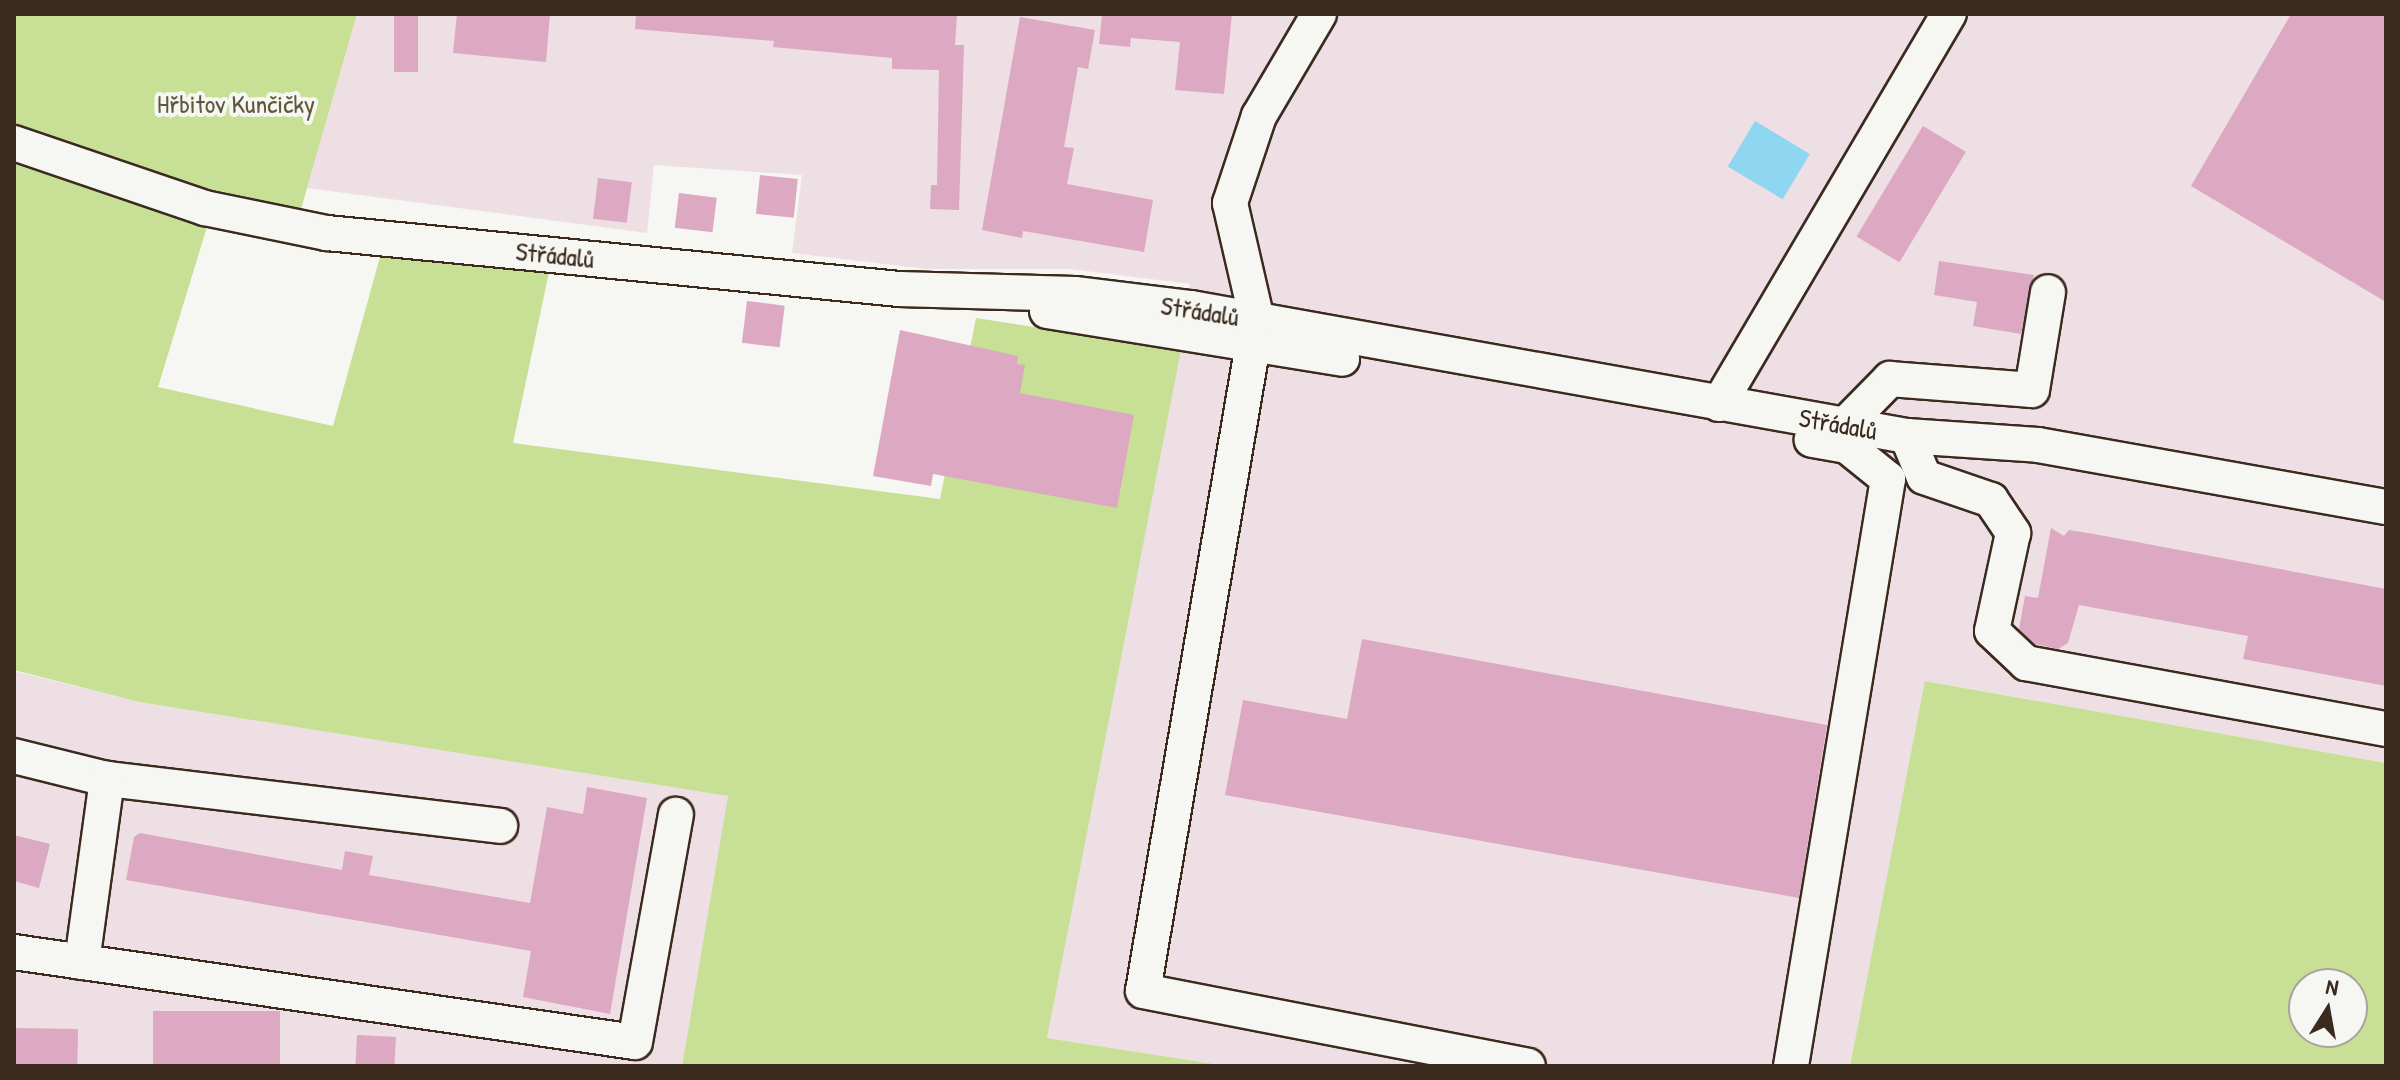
<!DOCTYPE html>
<meta charset="utf-8">
<style>
body{margin:0}
#map{position:relative;width:2400px;height:1080px;overflow:hidden;background:#f6f6f2;font-family:"Patrick Hand",sans-serif}
div>[style]{position:absolute}
.built>*{inset:0;background:#eedfe4}
.green>*{inset:0;background:#c7e096}
.water>*{inset:0;background:#8fd7f0;transform-origin:0 0}
.building>*{inset:0;background:#dca8c2;transform-origin:0 0}
.roads{filter:drop-shadow(2px 0 #3b2a1e) drop-shadow(-2px 0 #3b2a1e) drop-shadow(0 2px #3b2a1e) drop-shadow(0 -2px #3b2a1e)}
.minor>*{height:34px;margin:-17px;padding:0 17px;transform-origin:17px;border-radius:17px;background:#f6f6f2}
span{translate:-50% -50%;white-space:nowrap;text-align:center;line-height:1.15;-webkit-text-stroke:8px #f6f6f2;paint-order:stroke}
.park-label{font-size:26px;color:#5e583c}
.street-label{font-size:26px;color:#3b2a1e}
.frame{position:absolute;inset:0;border:16px solid #3b2a1e;pointer-events:none}
.north{position:absolute;left:2288px;top:968px;width:80px;height:80px;box-sizing:border-box;background:#f6f6f2;border:2px solid #aba49d;border-radius:50%;rotate:11deg;font-size:22px;font-weight:700;line-height:32px;text-align:center;color:#3b2a1e}
.north::after{content:'';display:block;margin:auto;width:28px;height:36px;background:#3b2a1e;clip-path:polygon(50% 0,100% 100%,50% 72%,0 100%)}
</style>
<div id="map">
<div class="built">
<div style="clip-path:polygon(357px 14px,2386px 14px,2386px 763px,1926px 681px,1850px 1066px,1227px 1066px,1047px 1038px,1190px 284px,1070px 269px,927px 269px,792px 253px,802px 175px,654px 165px,647px 233px,307px 188px)"></div>
<div style="clip-path:polygon(14px 671px,139px 702px,729px 796px,682px 1066px,14px 1066px)"></div>
</div>
<div class="green">
<div style="clip-path:polygon(14px 14px,357px 14px,301px 209px,169px 180px,14px 128px)"></div>
<div style="clip-path:polygon(14px 164px,207px 227px,158px 387px,333px 426px,380px 257px,549px 272px,513px 443px,940px 499px,976px 318px,1181px 350px,1047px 1038px,1227px 1066px,682px 1066px,728px 796px,139px 702px,14px 670px)"></div>
<div style="clip-path:polygon(evenodd,1925px 681px,2386px 763px,2386px 1066px,1850px 1066px,1925px 681px,2304px 984px,2352px 984px,2352px 1032px,2304px 1032px,2304px 984px)"></div>
</div>
<div class="water">
<div style="left:1755px;top:121px;width:64px;height:53px;rotate:31deg"></div>
</div>
<div class="building">
<div style="left:394px;top:14px;width:24px;height:58px"></div>
<div style="clip-path:polygon(457px 14px,550px 14px,546px 62px,453px 53px)"></div>
<div style="clip-path:polygon(636px 14px,957px 14px,955px 45px,964px 45px,959px 210px,930px 209px,931px 185px,937px 185px,939px 70px,892px 69px,892px 58px,773px 47px,774px 41px,635px 29px)"></div>
<div style="clip-path:polygon(1102px 14px,1232px 14px,1224px 94px,1175px 90px,1180px 42px,1131px 38px,1130px 47px,1099px 44px)"></div>
<div style="clip-path:polygon(2291px 14px,2386px 14px,2386px 302px,2191px 186px)"></div>
<div style="clip-path:polygon(1020px 17px,1095px 30px,1088px 69px,1078px 67px,1064px 147px,1074px 148px,1067px 184px,1153px 200px,1144px 252px,1023px 231px,1022px 238px,982px 230px)"></div>
<div style="left:1923px;top:126px;width:50px;height:129px;rotate:31deg"></div>
<div style="left:760px;top:175px;width:38px;height:39px;rotate:6deg"></div>
<div style="left:598px;top:178px;width:34px;height:41px;rotate:7deg"></div>
<div style="left:679px;top:193px;width:38px;height:35px;rotate:7deg"></div>
<div style="clip-path:polygon(1939px 261px,2034px 275px,2021px 334px,1973px 326px,1977px 302px,1934px 295px)"></div>
<div style="left:747px;top:301px;width:38px;height:42px;rotate:7deg"></div>
<div style="clip-path:polygon(900px 330px,1018px 356px,1017px 364px,1025px 365px,1020px 393px,1134px 415px,1117px 508px,933px 474px,931px 486px,873px 476px)"></div>
<div style="clip-path:polygon(2051px 528px,2064px 536px,2069px 530px,2094px 534px,2386px 589px,2386px 686px,2243px 659px,2248px 636px,2079px 605px,2068px 643px,2058px 649px,2035px 644px,2019px 629px,2025px 596px,2038px 598px)"></div>
<div style="clip-path:polygon(1362px 639px,1827px 725px,1799px 898px,1225px 795px,1243px 700px,1347px 719px)"></div>
<div style="clip-path:polygon(587px 787px,647px 798px,610px 1014px,523px 997px,531px 951px,126px 880px,134px 837px,140px 833px,342px 870px,345px 851px,373px 856px,369px 875px,530px 903px,547px 807px,583px 814px)"></div>
<div style="clip-path:polygon(14px 835px,50px 844px,39px 888px,14px 881px)"></div>
<div style="left:153px;top:1011px;width:127px;height:55px"></div>
<div style="left:14px;top:1028px;width:64px;height:38px;rotate:1deg"></div>
<div style="left:357px;top:1035px;width:39px;height:31px;rotate:3deg"></div>
</div>
<div class="roads">
<div class="minor">
<div style="left:14px;top:143px;width:202px;rotate:18.8deg"></div>
<div style="left:205px;top:208px;width:125px;rotate:11.6deg"></div>
<div style="left:327px;top:233px;width:575px;rotate:5.59deg"></div>
<div style="left:899px;top:289px;width:176px;rotate:1.6deg"></div>
<div style="left:1075px;top:294px;width:117px;rotate:6.9deg"></div>
<div style="left:1191px;top:308px;width:727px;rotate:10.14deg"></div>
<div style="left:1907px;top:436px;width:131px;rotate:3.9deg"></div>
<div style="left:2038px;top:445px;width:353px;rotate:10.1deg"></div>
<div style="left:1047px;top:311px;width:299px;rotate:9.2deg"></div>
<div style="left:1257px;top:320px;width:120px;rotate:-103deg"></div>
<div style="left:1230px;top:203px;width:92px;rotate:-71.6deg"></div>
<div style="left:1259px;top:116px;width:118px;rotate:-59.5deg"></div>
<div style="left:1253px;top:344px;width:656px;rotate:99.65deg"></div>
<div style="left:1143px;top:991px;width:392px;rotate:11deg"></div>
<div style="left:1719px;top:404px;width:453px;rotate:-59.5deg"></div>
<div style="left:1844px;top:426px;width:66px;rotate:-45.6deg"></div>
<div style="left:1890px;top:379px;width:142px;rotate:4.4deg"></div>
<div style="left:2032px;top:390px;width:99px;rotate:-80.7deg"></div>
<div style="left:1907px;top:436px;width:44px;rotate:67.5deg"></div>
<div style="left:1924px;top:477px;width:71px;rotate:18.9deg"></div>
<div style="left:1991px;top:500px;width:40px;rotate:56deg"></div>
<div style="left:2013px;top:533px;width:100px;rotate:102.1deg"></div>
<div style="left:1992px;top:631px;width:47px;rotate:43.3deg"></div>
<div style="left:2026px;top:663px;width:366px;rotate:10.4deg"></div>
<div style="left:14px;top:756px;width:96px;rotate:13.9deg"></div>
<div style="left:107px;top:779px;width:396px;rotate:6.8deg"></div>
<div style="left:14px;top:952px;width:627px;rotate:8.25deg"></div>
<div style="left:635px;top:1042px;width:231px;rotate:-79.8deg"></div>
<div style="left:82px;top:962px;width:185px;rotate:-82.2deg"></div>
<div style="left:1791px;top:1066px;width:595px;rotate:-80.62deg"></div>
<div style="left:1888px;top:479px;width:53px;rotate:-141.2deg"></div>
<div style="left:1847px;top:446px;width:36px;rotate:-170deg"></div>
</div>
</div>
<div class="park-label">
<span style="left:236px;top:104px">Hřbitov Kunčičky</span>
</div>
<div class="street-label">
<span style="left:555px;top:255px;rotate:6deg">Střádalů</span>
<span style="left:1200px;top:311px;rotate:9deg">Střádalů</span>
<span style="left:1838px;top:424px;rotate:10deg">Střádalů</span>
</div>
<div class="frame"></div>
<div class="north">N</div>
</div>
